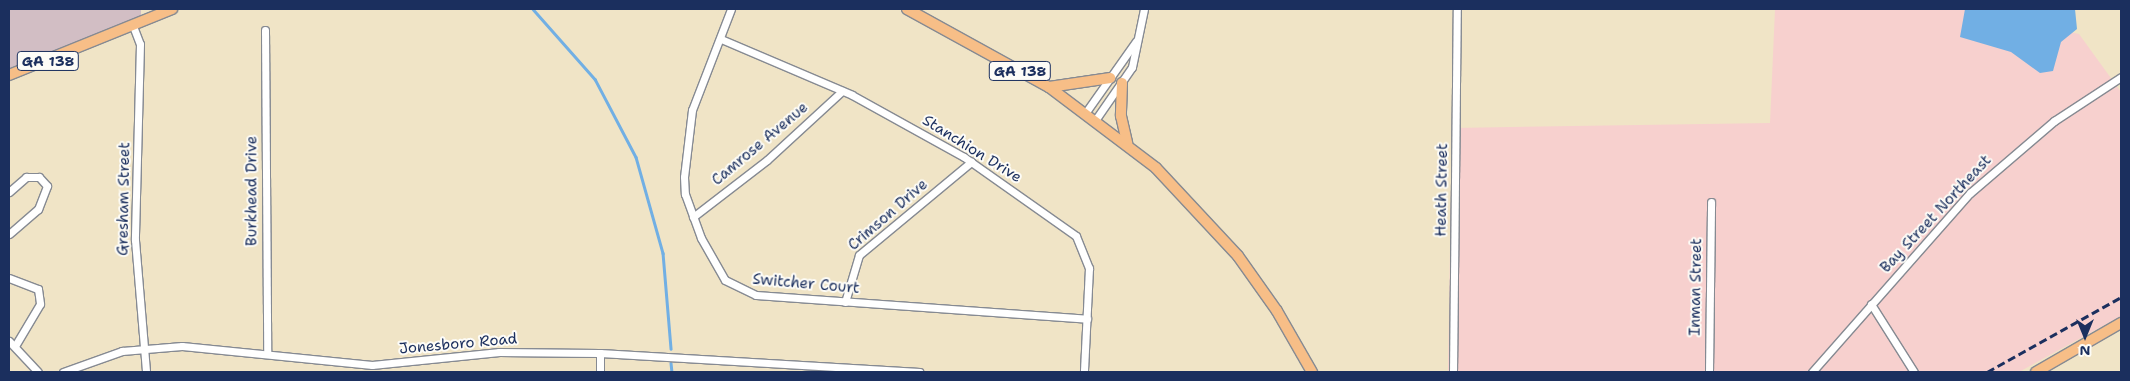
<!DOCTYPE html>
<style>
body{margin:0}
#map{position:relative;width:2130px;height:381px;overflow:hidden;background:#f0e4c6;font-family:"Shantell Sans",sans-serif}
div>[style]{position:absolute}
.built>*{inset:0;background:#f7d0ce}
.industrial>*{inset:0;background:#d2bec4}
.water>*{inset:0;background:#71afe4}
.stream>*{height:2.5px;margin:-1.25px;padding:0 1.25px;transform-origin:1.25px;border-radius:1.25px;background:#71afe4}
.roads{filter:drop-shadow(1px 0 #868a92) drop-shadow(-1px 0 #868a92) drop-shadow(0 1px #868a92) drop-shadow(0 -1px #868a92)}
.street>*{height:7px;margin:-3.5px;padding:0 3.5px;transform-origin:3.5px;border-radius:3.5px;background:#fff}
.primary>*{height:10px;margin:-5px;padding:0 5px;transform-origin:5px;border-radius:5px;background:#f7be87}
.rail>*{height:2.5px;margin-top:-1.25px;transform-origin:0;background:repeating-linear-gradient(90deg,#1b2f5e 0 8px,transparent 0 12px)}
span{translate:-50% -50%;white-space:nowrap;text-align:center;line-height:1.15;-webkit-text-stroke:4px #fdfcf7;paint-order:stroke}
.shield-label span{padding:1px 4px;background:#fdfcf7;border:1px solid;border-radius:4px;-webkit-text-stroke-width:0}
.shield-label{font-size:14px;color:#1b2f5e;font-weight:700}
.street-label{font-size:15px;color:#1b2f5e}
.frame{position:absolute;inset:0;border:10px solid #1b2f5e;pointer-events:none}
.north{position:absolute;left:2060px;top:311px;width:50px;height:50px;-webkit-text-stroke:4px #fdfcf7;paint-order:stroke;rotate:180deg;font-size:14px;font-weight:700;line-height:20px;text-align:center;color:#1b2f5e}
.north::after{content:'';display:block;margin:auto;width:18px;height:22px;background:#1b2f5e;clip-path:polygon(50% 0,100% 100%,50% 72%,0 100%)}
</style>
<div id="map">
<div class="built">
<div style="clip-path:polygon(1775px 9px,1969px 9px,2079px 34px,2121px 92px,2121px 316px,2019px 372px,1448px 372px,1452px 128px,1770px 123px)"></div>
</div>
<div class="industrial">
<div style="clip-path:polygon(9px 9px,141px 9px,141px 25px,9px 72px)"></div>
</div>
<div class="water">
<div style="clip-path:polygon(1965px 9px,2075px 9px,2077px 29px,2061px 42px,2053px 71px,2040px 73px,2011px 52px,1960px 37px)"></div>
</div>
<div class="stream">
<div style="left:533px;top:9px;width:94px;rotate:48.5deg"></div>
<div style="left:595px;top:79px;width:88px;rotate:62.3deg"></div>
<div style="left:636px;top:157px;width:100px;rotate:74.3deg"></div>
<div style="left:663px;top:253px;width:96px;rotate:85.2deg"></div>
<div style="left:671px;top:363px;width:9px;rotate:84deg"></div>
</div>
<div class="roads">
<div class="street">
<div style="left:731px;top:9px;width:108px;rotate:111.1deg"></div>
<div style="left:692px;top:110px;width:67px;rotate:96.8deg"></div>
<div style="left:684px;top:177px;width:17px;rotate:87deg"></div>
<div style="left:685px;top:194px;width:47px;rotate:70deg"></div>
<div style="left:701px;top:238px;width:48px;rotate:60.3deg"></div>
<div style="left:725px;top:280px;width:34px;rotate:26deg"></div>
<div style="left:756px;top:295px;width:332px;rotate:4.1deg"></div>
<div style="left:133px;top:26px;width:19px;rotate:69deg"></div>
<div style="left:140px;top:44px;width:196px;rotate:91.5deg"></div>
<div style="left:135px;top:240px;width:132px;rotate:85.2deg"></div>
<div style="left:265px;top:30px;width:322px;rotate:89.6deg"></div>
<div style="left:721px;top:39px;width:142px;rotate:23.1deg"></div>
<div style="left:852px;top:95px;width:128px;rotate:29deg"></div>
<div style="left:964px;top:157px;width:137px;rotate:35.2deg"></div>
<div style="left:1076px;top:236px;width:35px;rotate:68deg"></div>
<div style="left:1089px;top:268px;width:104px;rotate:92.8deg"></div>
<div style="left:1086px;top:112px;width:87px;rotate:-54.8deg"></div>
<div style="left:1096px;top:119px;width:63px;rotate:-55.3deg"></div>
<div style="left:1132px;top:67px;width:59px;rotate:-78.3deg"></div>
<div style="left:9px;top:192px;width:23px;rotate:-41deg"></div>
<div style="left:26px;top:177px;width:13px"></div>
<div style="left:39px;top:177px;width:12px;rotate:48deg"></div>
<div style="left:47px;top:186px;width:25px;rotate:111deg"></div>
<div style="left:38px;top:209px;width:38px;rotate:139deg"></div>
<div style="left:693px;top:217px;width:93px;rotate:-37.6deg"></div>
<div style="left:767px;top:160px;width:102px;rotate:-42.6deg"></div>
<div style="left:9px;top:278px;width:31px;rotate:21deg"></div>
<div style="left:38px;top:289px;width:15px;rotate:82deg"></div>
<div style="left:40px;top:304px;width:49px;rotate:120.8deg"></div>
<div style="left:845px;top:302px;width:49px;rotate:-73.4deg"></div>
<div style="left:859px;top:255px;width:146px;rotate:-39.7deg"></div>
<div style="left:1871px;top:304px;width:80px;rotate:57.7deg"></div>
<div style="left:9px;top:341px;width:42px;rotate:46.9deg"></div>
<div style="left:600px;top:353px;width:19px;rotate:90deg"></div>
<div style="left:63px;top:372px;width:63px;rotate:-19.6deg"></div>
<div style="left:122px;top:351px;width:60px;rotate:-4.8deg"></div>
<div style="left:182px;top:346px;width:191px;rotate:5.7deg"></div>
<div style="left:372px;top:365px;width:128px;rotate:-5.8deg"></div>
<div style="left:499px;top:352px;width:101px;rotate:0.6deg"></div>
<div style="left:600px;top:353px;width:320px;rotate:3.4deg"></div>
<div style="left:1453px;top:372px;width:363px;rotate:-89.4deg"></div>
<div style="left:1709px;top:372px;width:170px;rotate:-89.3deg"></div>
<div style="left:1812px;top:372px;width:239px;rotate:-48.6deg"></div>
<div style="left:1970px;top:193px;width:111px;rotate:-40.6deg"></div>
<div style="left:2054px;top:121px;width:80px;rotate:-33.3deg"></div>
</div>
<div class="primary">
<div style="left:907px;top:9px;width:162px;rotate:28.8deg"></div>
<div style="left:1049px;top:87px;width:134px;rotate:37.1deg"></div>
<div style="left:1156px;top:168px;width:120px;rotate:47deg"></div>
<div style="left:1238px;top:256px;width:67px;rotate:54.7deg"></div>
<div style="left:1277px;top:311px;width:70px;rotate:60.2deg"></div>
<div style="left:9px;top:75px;width:176px;rotate:-22deg"></div>
<div style="left:1122px;top:83px;width:33px;rotate:92deg"></div>
<div style="left:1121px;top:116px;width:28px;rotate:77deg"></div>
<div style="left:1049px;top:87px;width:62px;rotate:-8.4deg"></div>
<div style="left:2036px;top:372px;width:98px;rotate:-30deg"></div>
</div>
</div>
<div class="rail">
<div style="left:1987px;top:372px;width:154px;rotate:-29.2deg"></div>
</div>
<div class="shield-label">
<span style="left:48px;top:61px">GA 138</span>
<span style="left:1020px;top:71px">GA 138</span>
</div>
<div class="street-label">
<span style="left:760px;top:144px;rotate:-40deg">Camrose Avenue</span>
<span style="left:972px;top:149px;rotate:32deg">Stanchion Drive</span>
<span style="left:1442px;top:190px;rotate:-89deg">Heath Street</span>
<span style="left:252px;top:191px;rotate:-90deg">Burkhead Drive</span>
<span style="left:124px;top:199px;rotate:-89deg">Gresham Street</span>
<span style="left:1936px;top:214px;rotate:-47deg">Bay Street Northeast</span>
<span style="left:888px;top:215px;rotate:-41deg">Crimson Drive</span>
<span style="left:806px;top:284px;rotate:5deg">Switcher Court</span>
<span style="left:1696px;top:287px;rotate:-89deg">Inman Street</span>
<span style="left:458px;top:344px;rotate:-5deg">Jonesboro Road</span>
</div>
<div class="frame"></div>
<div class="north">N</div>
</div>
